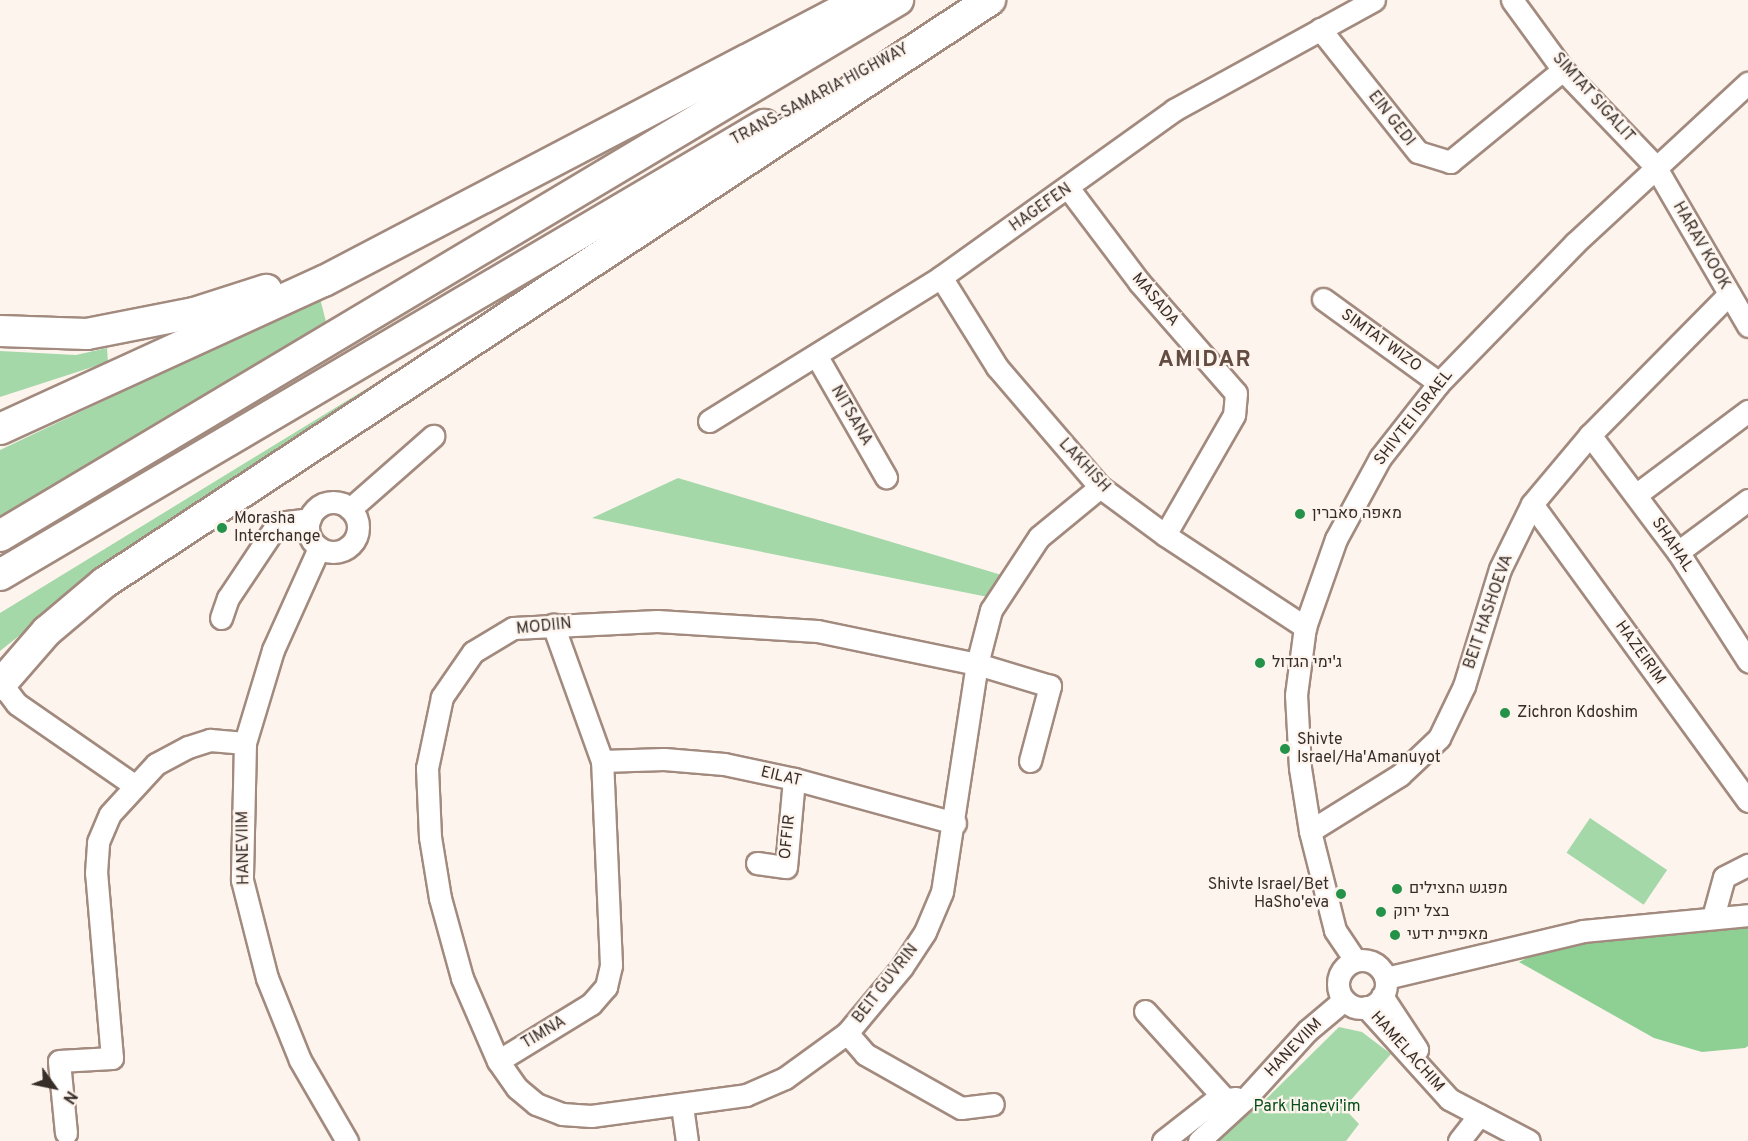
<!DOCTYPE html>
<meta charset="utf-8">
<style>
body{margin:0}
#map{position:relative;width:1748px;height:1141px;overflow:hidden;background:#fef4ee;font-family:Overpass,Heebo,sans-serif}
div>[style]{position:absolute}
.green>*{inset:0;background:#a5d8a8;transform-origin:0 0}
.forest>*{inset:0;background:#8ecf93}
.roads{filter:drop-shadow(2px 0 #a28a7e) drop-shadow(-2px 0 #a28a7e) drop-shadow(0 2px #a28a7e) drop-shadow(0 -2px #a28a7e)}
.minor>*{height:21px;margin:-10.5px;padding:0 10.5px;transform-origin:10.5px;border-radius:10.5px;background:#fff}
.minor>.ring{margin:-10.5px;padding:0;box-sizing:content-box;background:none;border:21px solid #fff;border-radius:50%}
.highway>*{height:30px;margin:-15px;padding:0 15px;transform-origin:15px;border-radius:15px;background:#fff}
.dots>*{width:16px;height:16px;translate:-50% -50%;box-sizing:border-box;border:3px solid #fef4ee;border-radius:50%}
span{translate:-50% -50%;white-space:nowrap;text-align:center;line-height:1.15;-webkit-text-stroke:4.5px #fef4ee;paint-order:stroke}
.street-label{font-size:16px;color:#382e29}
.poi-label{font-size:16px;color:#382e29}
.left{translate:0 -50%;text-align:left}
.right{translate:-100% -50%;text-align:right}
.park-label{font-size:16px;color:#044e18}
.district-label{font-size:22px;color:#634d42;font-weight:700;letter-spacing:1.5px}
.north{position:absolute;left:24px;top:1057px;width:60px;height:60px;-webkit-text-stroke:4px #fef4ee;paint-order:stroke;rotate:123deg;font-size:16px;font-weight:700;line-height:24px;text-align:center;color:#382e29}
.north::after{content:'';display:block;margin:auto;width:21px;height:27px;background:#382e29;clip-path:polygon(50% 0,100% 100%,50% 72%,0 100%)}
</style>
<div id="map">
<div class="green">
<div style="clip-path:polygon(320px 298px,327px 326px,0 517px,0 450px)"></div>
<div style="clip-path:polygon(107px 348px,108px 362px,0 397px,0 351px,76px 355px)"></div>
<div style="clip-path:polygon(402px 367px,406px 377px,78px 589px,0 651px,0 613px)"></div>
<div style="clip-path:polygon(678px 478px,1005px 576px,988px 597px,592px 518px)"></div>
<div style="left:1590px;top:818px;width:93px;height:42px;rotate:34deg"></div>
<div style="clip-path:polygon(1339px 1027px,1362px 1032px,1391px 1054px,1344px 1108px,1359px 1124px,1346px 1141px,1216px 1141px,1261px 1104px)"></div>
</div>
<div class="forest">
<div style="clip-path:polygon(1748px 924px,1748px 1046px,1745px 1048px,1702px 1052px,1654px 1038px,1519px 962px,1545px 949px,1691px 926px)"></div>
</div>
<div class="roads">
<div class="minor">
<div style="left:1512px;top:0;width:87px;rotate:53.9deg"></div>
<div style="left:1563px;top:70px;width:133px;rotate:46.2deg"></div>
<div style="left:1655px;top:166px;width:185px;rotate:59.8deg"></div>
<div style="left:1320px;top:29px;width:157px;rotate:51.5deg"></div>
<div style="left:1418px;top:152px;width:34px;rotate:17deg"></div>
<div style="left:1450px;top:162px;width:146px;rotate:-39.2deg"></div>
<div style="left:1069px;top:189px;width:116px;rotate:53deg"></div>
<div style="left:1139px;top:282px;width:147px;rotate:48.9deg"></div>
<div style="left:1236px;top:393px;width:22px;rotate:95deg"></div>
<div style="left:1234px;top:415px;width:138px;rotate:119.9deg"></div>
<div style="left:941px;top:277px;width:106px;rotate:58.1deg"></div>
<div style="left:997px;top:367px;width:158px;rotate:49.4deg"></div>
<div style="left:1100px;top:487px;width:81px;rotate:36.4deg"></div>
<div style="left:1165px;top:535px;width:168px;rotate:33.3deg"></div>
<div style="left:1323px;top:299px;width:143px;rotate:35.9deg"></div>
<div style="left:816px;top:355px;width:141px;rotate:60.2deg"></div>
<div style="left:709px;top:421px;width:273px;rotate:-31.8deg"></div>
<div style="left:941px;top:277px;width:287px;rotate:-35.6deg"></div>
<div style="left:1174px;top:110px;width:228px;rotate:-28.8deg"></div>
<div style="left:1590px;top:435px;width:146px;rotate:53.1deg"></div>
<div style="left:1678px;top:552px;width:130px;rotate:57.3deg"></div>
<div style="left:1637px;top:494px;width:139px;rotate:-36.8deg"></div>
<div class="ring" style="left:308px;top:502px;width:29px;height:29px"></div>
<div style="left:1532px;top:504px;width:367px;rotate:54deg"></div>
<div style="left:350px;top:509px;width:111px;rotate:-41.3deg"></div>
<div style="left:319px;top:548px;width:112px;rotate:114.3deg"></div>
<div style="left:273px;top:650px;width:97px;rotate:106.8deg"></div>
<div style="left:245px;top:743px;width:137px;rotate:91.3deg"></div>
<div style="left:242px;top:880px;width:101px;rotate:75.7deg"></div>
<div style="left:267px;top:978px;width:88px;rotate:68.1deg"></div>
<div style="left:300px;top:1060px;width:94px;rotate:59.9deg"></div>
<div style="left:1678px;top:552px;width:87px;rotate:-36.6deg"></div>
<div style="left:221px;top:618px;width:21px;rotate:-71deg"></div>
<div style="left:228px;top:598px;width:90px;rotate:-56.3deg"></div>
<div style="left:278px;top:523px;width:32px;rotate:-7deg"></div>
<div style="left:1px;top:683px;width:26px;rotate:53deg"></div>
<div style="left:17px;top:704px;width:142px;rotate:34.7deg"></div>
<div style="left:602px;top:761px;width:62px;rotate:-1.8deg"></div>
<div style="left:664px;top:759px;width:60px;rotate:4.8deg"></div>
<div style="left:724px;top:764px;width:72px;rotate:12.1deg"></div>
<div style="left:794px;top:779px;width:167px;rotate:15.3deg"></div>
<div style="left:1030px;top:761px;width:78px;rotate:-75.1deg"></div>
<div style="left:1050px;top:686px;width:76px;rotate:-163.2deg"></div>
<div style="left:977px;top:664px;width:163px;rotate:-168.3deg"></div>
<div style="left:817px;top:631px;width:160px;rotate:-176.4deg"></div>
<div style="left:657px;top:621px;width:144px;rotate:177.2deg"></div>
<div style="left:513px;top:628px;width:47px;rotate:149deg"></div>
<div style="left:473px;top:652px;width:55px;rotate:124.6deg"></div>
<div style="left:442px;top:697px;width:73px;rotate:101.9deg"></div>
<div style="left:427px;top:768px;width:69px;rotate:87.5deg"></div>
<div style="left:430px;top:837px;width:62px;rotate:80.7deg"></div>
<div style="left:440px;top:898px;width:83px;rotate:74.6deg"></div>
<div style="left:462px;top:978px;width:90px;rotate:66.6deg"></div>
<div style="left:498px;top:1061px;width:33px;rotate:55deg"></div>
<div style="left:517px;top:1088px;width:25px;rotate:40deg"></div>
<div style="left:536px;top:1104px;width:28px;rotate:21deg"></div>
<div style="left:562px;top:1114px;width:29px;rotate:4deg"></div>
<div style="left:591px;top:1116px;width:156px;rotate:-7.7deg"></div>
<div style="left:746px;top:1095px;width:43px;rotate:-23.6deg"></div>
<div style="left:785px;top:1078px;width:77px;rotate:-36deg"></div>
<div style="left:847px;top:1033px;width:86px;rotate:-50.2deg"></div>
<div style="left:902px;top:967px;width:42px;rotate:-56.7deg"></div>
<div style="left:925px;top:932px;width:43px;rotate:-67deg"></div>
<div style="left:942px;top:892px;width:231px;rotate:-81.3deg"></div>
<div style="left:977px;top:664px;width:56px;rotate:-75.5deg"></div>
<div style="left:991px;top:610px;width:87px;rotate:-56.7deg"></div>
<div style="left:1039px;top:537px;width:79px;rotate:-39.3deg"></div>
<div style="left:1310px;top:831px;width:106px;rotate:-31.9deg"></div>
<div style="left:1400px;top:775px;width:54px;rotate:-43.5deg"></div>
<div style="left:1439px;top:738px;width:58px;rotate:-64.3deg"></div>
<div style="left:1464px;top:686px;width:122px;rotate:-72.9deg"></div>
<div style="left:1500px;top:569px;width:72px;rotate:-63.8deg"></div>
<div style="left:1532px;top:504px;width:90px;rotate:-50deg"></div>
<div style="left:1590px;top:435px;width:198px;rotate:-45.4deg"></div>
<div style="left:757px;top:863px;width:29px;rotate:8deg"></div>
<div style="left:786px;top:867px;width:88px;rotate:-84.8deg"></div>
<div style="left:1713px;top:917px;width:41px;rotate:-74.6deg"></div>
<div style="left:1724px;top:877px;width:27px;rotate:-27deg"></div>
<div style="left:1355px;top:960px;width:36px;rotate:-124deg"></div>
<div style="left:1335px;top:930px;width:102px;rotate:-104.2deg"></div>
<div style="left:1310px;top:831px;width:64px;rotate:-99deg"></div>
<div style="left:1300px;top:768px;width:73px;rotate:-93.1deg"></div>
<div style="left:1296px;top:695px;width:69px;rotate:-82.5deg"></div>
<div style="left:1305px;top:627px;width:93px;rotate:-70.6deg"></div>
<div style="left:1336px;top:539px;width:92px;rotate:-61.5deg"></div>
<div style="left:1380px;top:458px;width:95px;rotate:-51.8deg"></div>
<div style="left:1439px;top:383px;width:195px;rotate:-45.8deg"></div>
<div style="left:1575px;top:243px;width:236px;rotate:-42.8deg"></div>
<div class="ring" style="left:1338px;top:960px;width:27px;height:27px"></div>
<div style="left:1386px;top:978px;width:203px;rotate:-13.4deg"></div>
<div style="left:1583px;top:931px;width:166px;rotate:-5.5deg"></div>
<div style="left:1382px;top:996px;width:64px;rotate:56.6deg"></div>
<div style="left:1366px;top:1007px;width:124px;rotate:47.9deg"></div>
<div style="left:1449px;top:1099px;width:90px;rotate:27.7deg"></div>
<div style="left:1145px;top:1011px;width:118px;rotate:47.8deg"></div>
<div style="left:847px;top:1033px;width:28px;rotate:49deg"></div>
<div style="left:865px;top:1054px;width:110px;rotate:29.4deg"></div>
<div style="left:961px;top:1108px;width:32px;rotate:-7deg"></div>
<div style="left:498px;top:1061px;width:109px;rotate:-31.5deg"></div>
<div style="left:591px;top:1004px;width:23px;rotate:-49deg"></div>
<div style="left:606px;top:987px;width:23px;rotate:-77deg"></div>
<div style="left:611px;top:965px;width:204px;rotate:-92.5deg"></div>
<div style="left:602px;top:761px;width:145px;rotate:-109.8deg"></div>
<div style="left:682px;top:1106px;width:35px;rotate:82deg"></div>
<div style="left:66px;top:1133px;width:72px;rotate:-95.6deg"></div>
<div style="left:59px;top:1061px;width:53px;rotate:-3.2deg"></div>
<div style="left:112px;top:1058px;width:186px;rotate:-94.9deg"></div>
<div style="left:96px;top:873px;width:31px;rotate:-86deg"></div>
<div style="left:98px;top:842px;width:30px;rotate:-67deg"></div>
<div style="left:110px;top:814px;width:68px;rotate:-47.4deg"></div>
<div style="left:156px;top:764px;width:36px;rotate:-28deg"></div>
<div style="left:188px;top:747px;width:23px;rotate:-18deg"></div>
<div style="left:210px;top:740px;width:35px;rotate:5deg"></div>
<div style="left:1163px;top:1141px;width:65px;rotate:-38.1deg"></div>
<div style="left:1214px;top:1101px;width:22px;rotate:-8deg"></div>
<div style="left:1199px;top:1141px;width:64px;rotate:-42.5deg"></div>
<div style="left:1246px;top:1098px;width:91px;rotate:-47.7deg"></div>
<div style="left:1307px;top:1031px;width:48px;rotate:-40deg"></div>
<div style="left:1459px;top:1141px;width:33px;rotate:-52deg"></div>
</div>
<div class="highway">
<div style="left:0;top:331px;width:87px;rotate:2deg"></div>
<div style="left:87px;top:334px;width:109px;rotate:-11.1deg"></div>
<div style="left:194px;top:313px;width:76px;rotate:-17.7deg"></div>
<div style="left:0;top:429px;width:356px;rotate:-24.6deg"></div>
<div style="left:324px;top:281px;width:606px;rotate:-27.62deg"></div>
<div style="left:0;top:536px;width:1046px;rotate:-30.83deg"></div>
<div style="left:0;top:575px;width:887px;rotate:-30.5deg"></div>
<div style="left:0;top:685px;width:72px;rotate:-49deg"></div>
<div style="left:47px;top:631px;width:75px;rotate:-40.1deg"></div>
<div style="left:104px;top:583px;width:1061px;rotate:-33.35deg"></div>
</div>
</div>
<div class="dots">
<div style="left:1300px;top:514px;background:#25924a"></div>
<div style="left:222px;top:528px;background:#25924a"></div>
<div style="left:1260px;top:663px;background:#25924a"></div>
<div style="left:1505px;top:713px;background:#25924a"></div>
<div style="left:1285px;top:749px;background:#25924a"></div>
<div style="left:1397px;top:889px;background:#25924a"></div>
<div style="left:1341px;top:894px;background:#25924a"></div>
<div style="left:1381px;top:912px;background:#25924a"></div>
<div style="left:1395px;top:935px;background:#25924a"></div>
</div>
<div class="street-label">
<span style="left:820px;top:95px;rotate:-28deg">TRANS-SAMARIA HIGHWAY</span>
<span style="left:1593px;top:98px;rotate:48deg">SIMTAT SIGALIT</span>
<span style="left:1391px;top:119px;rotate:52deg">EIN GEDI</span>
<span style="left:1041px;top:208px;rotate:-35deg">HAGEFEN</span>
<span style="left:1701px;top:246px;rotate:60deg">HARAV KOOK</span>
<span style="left:1155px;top:300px;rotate:50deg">MASADA</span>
<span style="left:1381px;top:341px;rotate:36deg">SIMTAT WIZO</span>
<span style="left:851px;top:416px;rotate:60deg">NITSANA</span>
<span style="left:1414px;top:418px;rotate:-52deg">SHIVTEI ISRAEL</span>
<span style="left:1084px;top:466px;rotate:47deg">LAKHISH</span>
<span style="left:1672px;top:545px;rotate:56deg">SHAHAL</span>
<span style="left:1489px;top:612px;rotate:-71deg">BEIT HASHOEVA</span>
<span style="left:544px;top:627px;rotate:-6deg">MODIIN</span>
<span style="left:1640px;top:653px;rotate:54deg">HAZEIRIM</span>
<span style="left:781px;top:777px;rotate:13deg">EILAT</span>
<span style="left:788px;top:837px;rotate:-84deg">OFFIR</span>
<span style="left:244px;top:848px;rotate:-91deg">HANEVIIM</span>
<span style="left:886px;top:984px;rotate:-52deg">BEIT GUVRIN</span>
<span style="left:544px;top:1033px;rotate:-31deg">TIMNA</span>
<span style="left:1294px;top:1048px;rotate:-46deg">HANEVIIM</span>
<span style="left:1407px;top:1052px;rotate:48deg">HAMELACHIM</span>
</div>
<div class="poi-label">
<span class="left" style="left:1312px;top:514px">מאפה סאברין</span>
<span class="left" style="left:234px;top:528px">Morasha<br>Interchange</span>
<span class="left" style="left:1272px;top:663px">ג'ימי הגדול</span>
<span class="left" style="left:1517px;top:713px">Zichron Kdoshim</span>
<span class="left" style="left:1297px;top:749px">Shivte<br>Israel/Ha'Amanuyot</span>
<span class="right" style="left:1329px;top:894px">Shivte Israel/Bet<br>HaSho'eva</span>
<span class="left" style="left:1409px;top:889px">מפגש החצילים</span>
<span class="left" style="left:1393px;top:912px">בצל ירוק</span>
<span class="left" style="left:1407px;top:935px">מאפיית ידעי</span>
</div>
<div class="park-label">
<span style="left:1307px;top:1107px">Park Hanevi'im</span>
</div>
<div class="district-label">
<span style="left:1205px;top:361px">AMIDAR</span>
</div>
<div class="north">N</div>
</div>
